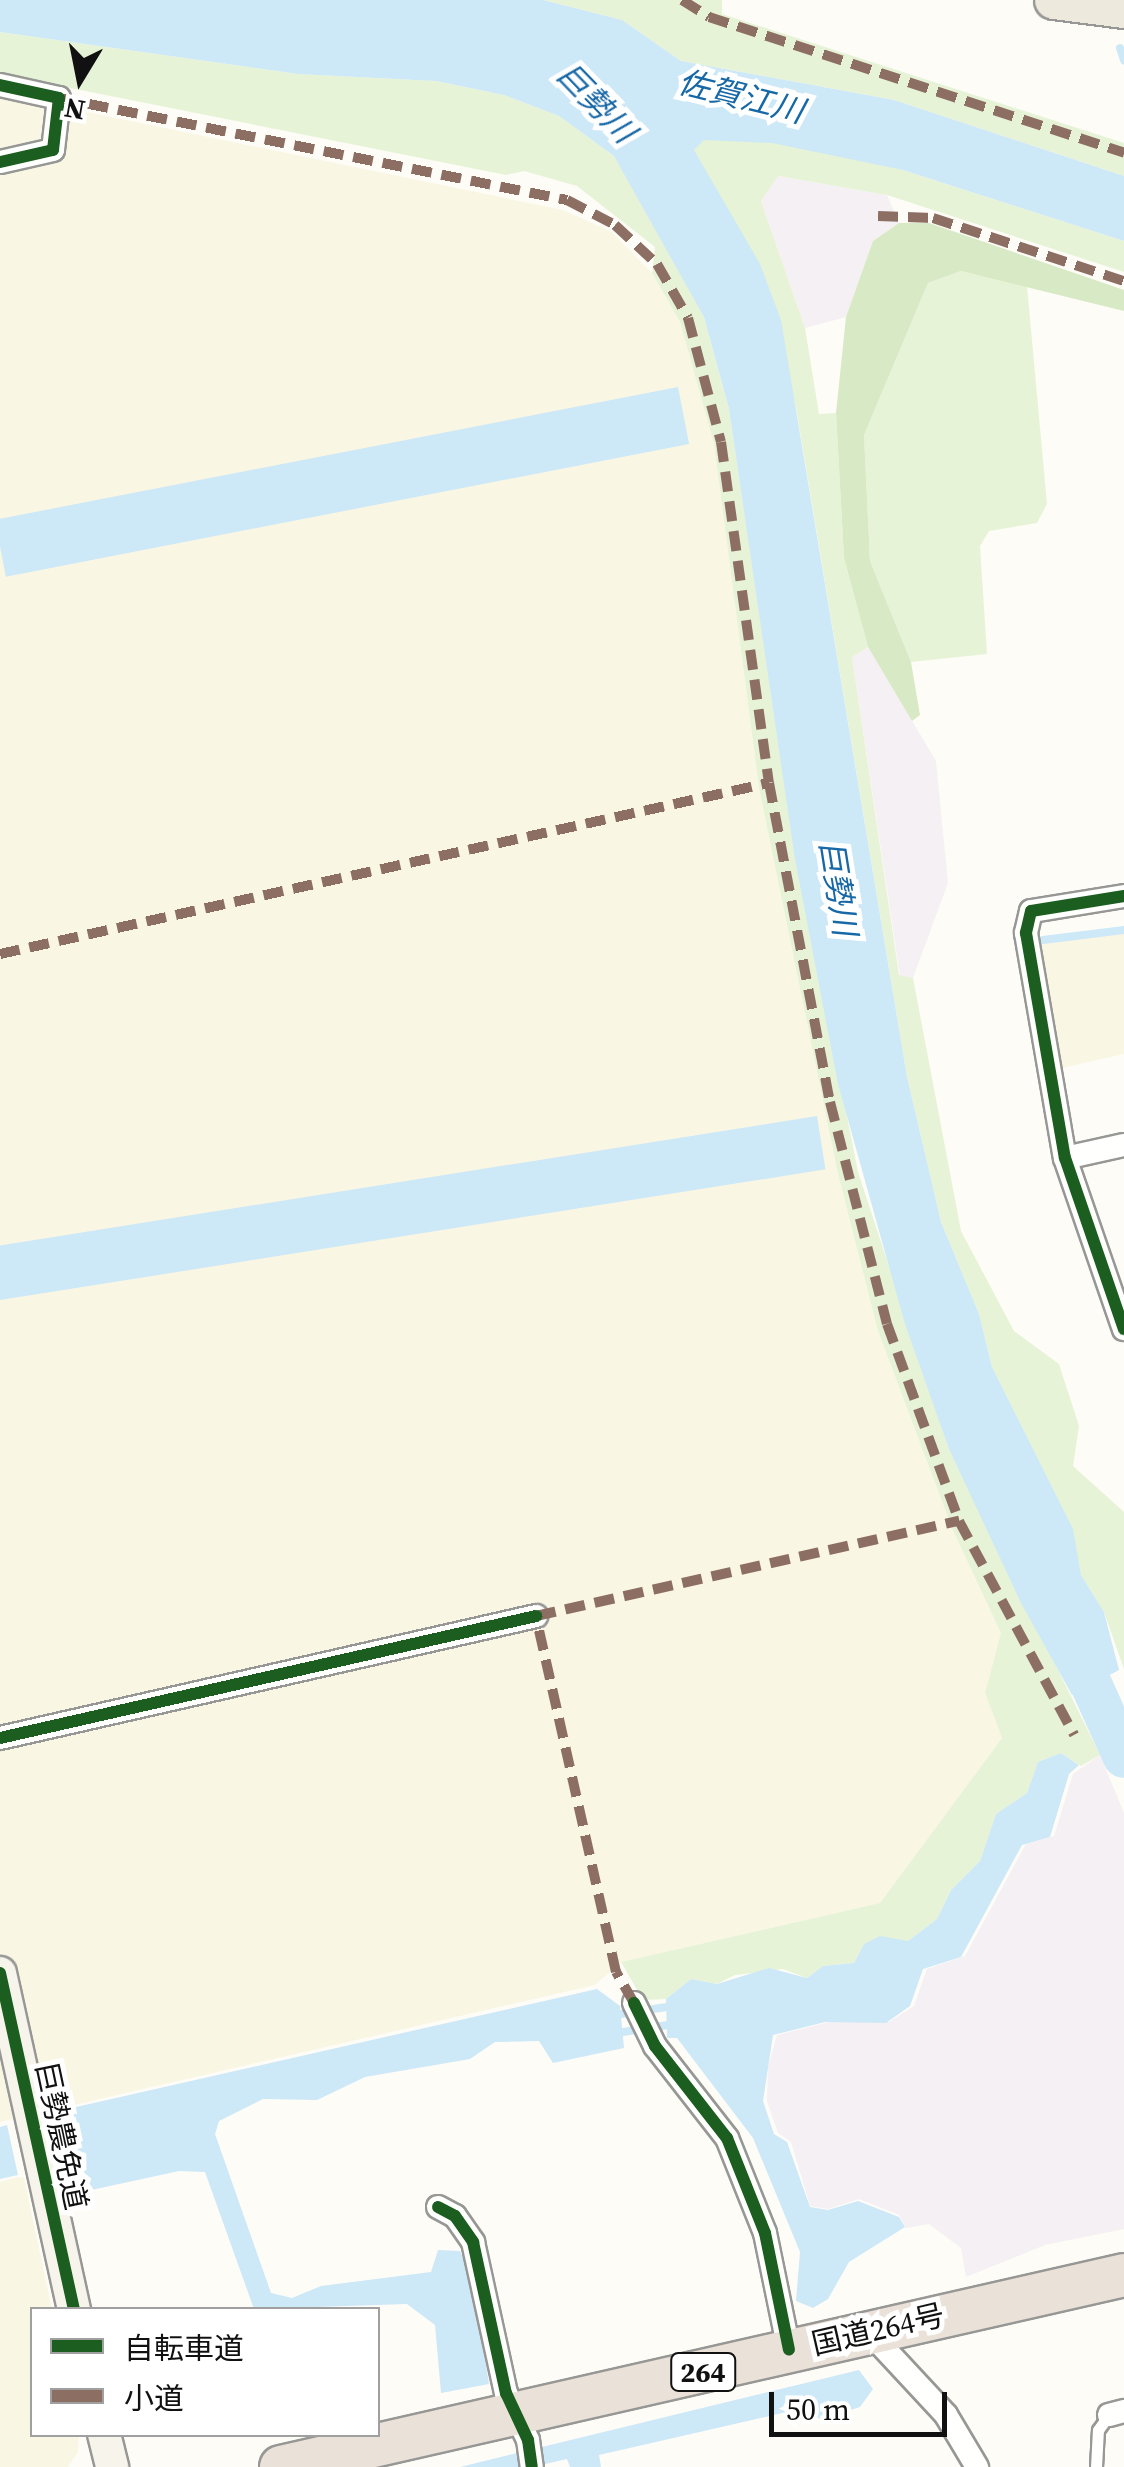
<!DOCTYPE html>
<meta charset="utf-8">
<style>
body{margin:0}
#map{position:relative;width:1124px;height:2467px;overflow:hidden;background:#fdfcf7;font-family:"Source Serif 4","Noto Sans JP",serif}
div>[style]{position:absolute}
.industrial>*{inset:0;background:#f5f0f3}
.farmland>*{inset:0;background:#f9f7e4}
.green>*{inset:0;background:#e7f3d7}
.forest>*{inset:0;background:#d8eac5}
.water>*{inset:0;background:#cde8f7;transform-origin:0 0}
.stream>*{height:8px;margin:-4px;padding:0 4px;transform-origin:4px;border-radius:4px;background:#cde8f7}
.river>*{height:42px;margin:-21px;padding:0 21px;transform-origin:21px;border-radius:21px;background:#cde8f7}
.roads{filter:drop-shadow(2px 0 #979795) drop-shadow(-2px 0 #979795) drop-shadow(0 2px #979795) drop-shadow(0 -2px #979795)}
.lane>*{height:11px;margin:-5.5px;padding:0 5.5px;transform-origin:5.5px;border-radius:5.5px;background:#fffffe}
.street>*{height:22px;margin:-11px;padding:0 11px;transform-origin:11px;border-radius:11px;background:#fffffe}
.secondary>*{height:32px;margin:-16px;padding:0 16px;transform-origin:16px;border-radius:16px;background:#f6f4eb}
.primary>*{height:38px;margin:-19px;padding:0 19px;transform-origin:19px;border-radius:19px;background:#ede9dc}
.highway>*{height:42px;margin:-21px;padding:0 21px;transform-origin:21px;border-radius:21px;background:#eae1d8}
.quiet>*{height:10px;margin-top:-5px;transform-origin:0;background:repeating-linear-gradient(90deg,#8d6e63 0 20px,transparent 0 30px)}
.cycleway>*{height:12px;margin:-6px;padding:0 6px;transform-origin:6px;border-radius:6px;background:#1b5e20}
span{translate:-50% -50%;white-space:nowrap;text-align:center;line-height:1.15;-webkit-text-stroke:10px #fff;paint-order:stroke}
.shield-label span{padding:2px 8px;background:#fff;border:2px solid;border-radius:8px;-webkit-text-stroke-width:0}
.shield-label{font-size:28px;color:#111;font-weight:700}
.street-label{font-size:30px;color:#111}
.water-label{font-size:32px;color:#1768a6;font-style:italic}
.legend{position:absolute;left:30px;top:2307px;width:350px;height:130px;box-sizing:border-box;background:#fff;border:2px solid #a0a0a0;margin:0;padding:12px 18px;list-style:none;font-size:30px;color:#111}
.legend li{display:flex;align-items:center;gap:20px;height:50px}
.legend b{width:50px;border:2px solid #a0a0a0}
.north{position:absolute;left:30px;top:30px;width:100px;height:100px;-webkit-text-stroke:8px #fff;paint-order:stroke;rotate:190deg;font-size:28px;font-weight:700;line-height:40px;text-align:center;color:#111}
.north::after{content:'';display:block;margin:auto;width:35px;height:45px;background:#111;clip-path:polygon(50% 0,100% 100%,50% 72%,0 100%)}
.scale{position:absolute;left:769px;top:2392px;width:178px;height:45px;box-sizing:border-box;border:5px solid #111;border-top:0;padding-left:12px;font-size:30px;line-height:35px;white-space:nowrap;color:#111;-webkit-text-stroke:8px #fff;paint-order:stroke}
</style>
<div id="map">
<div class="industrial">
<div style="clip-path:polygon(777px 176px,887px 195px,899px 223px,873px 241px,846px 317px,805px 328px,761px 201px)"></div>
<div style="clip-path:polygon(868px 647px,936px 761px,948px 883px,913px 978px,900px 976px,852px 657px)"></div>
<div style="clip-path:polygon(1100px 1755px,1124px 1813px,1124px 2229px,1045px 2245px,966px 2277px,961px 2248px,929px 2224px,906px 2228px,899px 2215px,859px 2199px,828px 2209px,810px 2206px,791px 2142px,778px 2133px,767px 2101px,768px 2067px,777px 2035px,829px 2022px,889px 2022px,914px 2006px,927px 1969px,965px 1956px,1026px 1844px,1054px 1836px,1073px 1774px)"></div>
</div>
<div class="farmland">
<div style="clip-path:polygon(0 94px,563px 210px,612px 232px,652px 273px,680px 322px,714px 444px,759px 788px,838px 1174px,878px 1331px,952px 1528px,1002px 1633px,985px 1693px,1002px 1738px,880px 1903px,621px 1962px,595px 1985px,0 2122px)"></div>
<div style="clip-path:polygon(1124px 932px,1124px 1054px,1058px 1069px,1042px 943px)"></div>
<div style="clip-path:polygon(18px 2177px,24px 2178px,52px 2309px,32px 2310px,32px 2434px,79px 2435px,78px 2452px,68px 2467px,0 2467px,0 2182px)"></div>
</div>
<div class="green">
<div style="clip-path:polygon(543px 0,722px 0,722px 14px,1124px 143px,1124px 176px,894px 100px,681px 61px,622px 20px)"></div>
<div style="clip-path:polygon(0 32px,298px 74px,436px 81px,504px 95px,559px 116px,614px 156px,674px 253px,704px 317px,729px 409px,796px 859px,858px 1172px,949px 1449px,1100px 1755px,1081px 1766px,1061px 1753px,1038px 1762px,1027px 1793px,996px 1814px,980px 1861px,951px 1890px,937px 1919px,908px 1941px,864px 1944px,854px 1963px,823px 1966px,807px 1978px,783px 1969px,735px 1975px,717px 1984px,691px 1979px,666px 1999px,643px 2000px,621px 1962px,880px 1903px,1002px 1738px,985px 1693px,1001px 1633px,952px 1528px,878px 1331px,838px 1174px,759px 788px,714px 444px,680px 322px,652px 273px,655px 247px,577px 186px,524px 171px,506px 175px,0 74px)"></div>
<div style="clip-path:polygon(701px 121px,903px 170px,1124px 241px,1124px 272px,887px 195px,778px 176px,761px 201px,805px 328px,819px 414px,836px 413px,844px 558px,868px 647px,852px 657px,899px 975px,913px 978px,961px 1231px,1014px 1331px,1059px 1364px,1079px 1426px,1073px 1466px,1124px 1512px,1124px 1669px,1104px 1612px,1081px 1575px,1072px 1528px,992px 1367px,979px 1314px,941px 1222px,907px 1077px,796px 408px,759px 264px,680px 132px)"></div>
<div style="clip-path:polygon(961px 271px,1027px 286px,1047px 504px,1037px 523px,989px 531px,980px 546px,987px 654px,911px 662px,870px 561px,864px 435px,928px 283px)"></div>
</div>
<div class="forest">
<div style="clip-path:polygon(899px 223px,929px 223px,1124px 290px,1124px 311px,961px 271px,928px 283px,864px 435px,870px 561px,911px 662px,920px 715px,912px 721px,868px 647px,844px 558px,836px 413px,846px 317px,873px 241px)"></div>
</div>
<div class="water">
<div style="clip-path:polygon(0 0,543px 0,622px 20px,681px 61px,894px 100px,1124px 176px,1124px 241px,903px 170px,772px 143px,704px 140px,694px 150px,760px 264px,781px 320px,907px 1077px,941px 1222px,979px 1314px,992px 1367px,1073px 1529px,1081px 1575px,1104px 1612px,1119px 1670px,1072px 1695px,1021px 1603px,949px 1449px,905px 1324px,838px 1084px,795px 859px,729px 409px,704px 317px,614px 156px,559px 116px,504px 95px,436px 81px,298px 74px,0 32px)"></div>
<div style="left:678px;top:387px;width:58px;height:696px;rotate:79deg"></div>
<div style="left:817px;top:1116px;width:54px;height:838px;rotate:81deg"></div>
<div style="clip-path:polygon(1061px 1753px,1079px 1765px,1069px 1774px,1050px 1837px,1022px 1845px,961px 1957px,923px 1969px,910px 2006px,886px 2023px,825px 2022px,773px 2035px,763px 2101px,774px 2134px,787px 2142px,810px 2207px,828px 2210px,858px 2201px,899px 2217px,905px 2227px,849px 2262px,828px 2299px,813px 2308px,796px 2301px,800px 2252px,753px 2138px,677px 2038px,667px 2038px,666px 1999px,691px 1979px,717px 1984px,769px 1968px,807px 1978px,823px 1966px,854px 1963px,864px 1944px,880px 1936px,908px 1941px,937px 1919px,951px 1890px,980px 1861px,996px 1814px,1027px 1793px,1038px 1762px)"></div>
<div style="clip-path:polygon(597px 1989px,620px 2006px,624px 2048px,553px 2063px,539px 2041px,495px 2042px,470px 2059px,365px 2077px,317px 2100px,263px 2099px,219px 2121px,215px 2134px,271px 2293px,292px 2298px,321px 2286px,431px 2272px,438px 2250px,460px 2251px,472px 2279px,489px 2384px,441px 2393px,435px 2325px,407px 2304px,254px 2309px,205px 2172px,179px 2171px,73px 2194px,54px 2112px)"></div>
<div style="clip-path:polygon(7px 2125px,18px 2175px,0 2179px,0 2127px)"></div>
<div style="clip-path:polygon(859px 2370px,873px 2389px,860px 2407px,822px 2419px,791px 2411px,599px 2455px,601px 2467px,570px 2467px,567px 2459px,532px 2467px,460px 2467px)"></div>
</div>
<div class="stream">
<div style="left:1120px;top:48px;width:13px;rotate:72deg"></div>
<div style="left:1043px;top:940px;width:82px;rotate:-7deg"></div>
<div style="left:621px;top:2014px;width:46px;rotate:-8.8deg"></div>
<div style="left:623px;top:2032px;width:45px;rotate:-9deg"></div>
</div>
<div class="river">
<div style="left:1067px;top:1631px;width:138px;rotate:65.7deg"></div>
</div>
<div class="roads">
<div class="lane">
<div style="left:1096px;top:2467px;width:37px;rotate:-87deg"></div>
<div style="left:1098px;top:2430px;width:19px;rotate:-54deg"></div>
</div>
<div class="street">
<div style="left:0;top:85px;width:60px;rotate:12.4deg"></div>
<div style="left:59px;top:98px;width:52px;rotate:96.6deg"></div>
<div style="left:53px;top:150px;width:54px;rotate:167.2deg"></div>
<div style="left:1124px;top:896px;width:94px;rotate:170.8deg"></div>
<div style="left:1031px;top:911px;width:23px;rotate:103deg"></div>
<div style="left:1026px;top:933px;width:228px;rotate:80.2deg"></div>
<div style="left:1065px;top:1158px;width:181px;rotate:71deg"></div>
<div style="left:1065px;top:1158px;width:60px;rotate:-12.4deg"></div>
<div style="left:0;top:1738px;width:550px;rotate:-12.82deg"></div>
<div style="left:634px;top:2003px;width:48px;rotate:64deg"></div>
<div style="left:655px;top:2046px;width:117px;rotate:52deg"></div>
<div style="left:727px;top:2138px;width:102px;rotate:68.2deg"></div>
<div style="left:765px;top:2233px;width:119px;rotate:78.4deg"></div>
<div style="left:438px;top:2207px;width:19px;rotate:28deg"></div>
<div style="left:455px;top:2216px;width:32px;rotate:55deg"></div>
<div style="left:473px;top:2242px;width:155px;rotate:77.7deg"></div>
<div style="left:506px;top:2393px;width:52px;rotate:64.9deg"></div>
<div style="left:528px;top:2440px;width:27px;rotate:82deg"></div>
<div style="left:869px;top:2332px;width:113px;rotate:47.1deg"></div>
<div style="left:946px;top:2415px;width:61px;rotate:59.2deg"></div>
<div style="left:1109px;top:2415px;width:16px;rotate:-15deg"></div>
</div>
<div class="secondary">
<div style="left:0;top:1973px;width:345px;rotate:77.6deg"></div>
<div style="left:104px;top:2434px;width:34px;rotate:76deg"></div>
</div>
<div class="primary">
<div style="left:1054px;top:0;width:71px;rotate:7.3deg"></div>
</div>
<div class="highway">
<div style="left:281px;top:2467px;width:865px;rotate:-12.83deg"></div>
</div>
</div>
<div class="quiet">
<div style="left:682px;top:0;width:32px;rotate:32deg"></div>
<div style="left:709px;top:17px;width:437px;rotate:18.1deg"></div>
<div style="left:59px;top:98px;width:518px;rotate:11.35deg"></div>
<div style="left:567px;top:200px;width:54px;rotate:27.5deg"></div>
<div style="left:615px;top:225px;width:57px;rotate:42.9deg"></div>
<div style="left:657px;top:264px;width:62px;rotate:60.1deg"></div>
<div style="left:688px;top:318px;width:128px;rotate:75.1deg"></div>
<div style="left:721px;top:442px;width:344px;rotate:82deg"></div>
<div style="left:769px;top:783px;width:325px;rotate:79.2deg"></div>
<div style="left:830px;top:1102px;width:229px;rotate:75.6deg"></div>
<div style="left:887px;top:1324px;width:210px;rotate:69.9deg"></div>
<div style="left:959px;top:1521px;width:243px;rotate:61.7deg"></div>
<div style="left:878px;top:216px;width:55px;rotate:2.1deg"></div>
<div style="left:933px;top:218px;width:201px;rotate:18.3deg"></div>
<div style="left:0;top:954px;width:788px;rotate:-12.54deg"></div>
<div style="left:634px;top:2003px;width:36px;rotate:-120deg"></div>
<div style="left:616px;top:1972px;width:365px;rotate:-102.7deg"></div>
<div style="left:536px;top:1616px;width:434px;rotate:-12.7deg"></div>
</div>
<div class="cycleway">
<div style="left:0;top:85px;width:60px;rotate:12.4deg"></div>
<div style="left:59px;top:98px;width:52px;rotate:96.6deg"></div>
<div style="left:53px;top:150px;width:54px;rotate:167.2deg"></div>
<div style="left:1124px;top:896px;width:94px;rotate:170.8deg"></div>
<div style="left:1031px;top:911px;width:23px;rotate:103deg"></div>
<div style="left:1026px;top:933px;width:228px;rotate:80.2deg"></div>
<div style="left:1065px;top:1158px;width:181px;rotate:71deg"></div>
<div style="left:0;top:1738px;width:550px;rotate:-12.82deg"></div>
<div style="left:0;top:1973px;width:345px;rotate:77.6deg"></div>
<div style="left:634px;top:2003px;width:48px;rotate:64deg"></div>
<div style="left:655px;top:2046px;width:117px;rotate:52deg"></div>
<div style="left:727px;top:2138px;width:102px;rotate:68.2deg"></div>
<div style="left:765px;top:2233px;width:119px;rotate:78.4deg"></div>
<div style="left:438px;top:2207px;width:19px;rotate:28deg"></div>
<div style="left:455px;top:2216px;width:32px;rotate:55deg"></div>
<div style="left:473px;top:2242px;width:155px;rotate:77.7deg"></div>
<div style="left:506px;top:2393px;width:52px;rotate:64.9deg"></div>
<div style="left:528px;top:2440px;width:27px;rotate:82deg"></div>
</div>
<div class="shield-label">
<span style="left:703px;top:2372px">264</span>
</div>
<div class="street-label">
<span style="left:61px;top:2136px;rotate:78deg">巨勢農免道</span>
<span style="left:878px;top:2330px;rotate:-13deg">国道264号</span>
</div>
<div class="water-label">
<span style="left:741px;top:97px;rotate:14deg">佐賀江川</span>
<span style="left:596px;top:103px;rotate:46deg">巨勢川</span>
<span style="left:838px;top:888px;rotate:81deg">巨勢川</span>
</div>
<ul class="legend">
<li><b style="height:12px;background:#1b5e20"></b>自転車道</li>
<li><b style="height:12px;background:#8d6e63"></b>小道</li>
</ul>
<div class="north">N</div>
<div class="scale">50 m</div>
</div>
